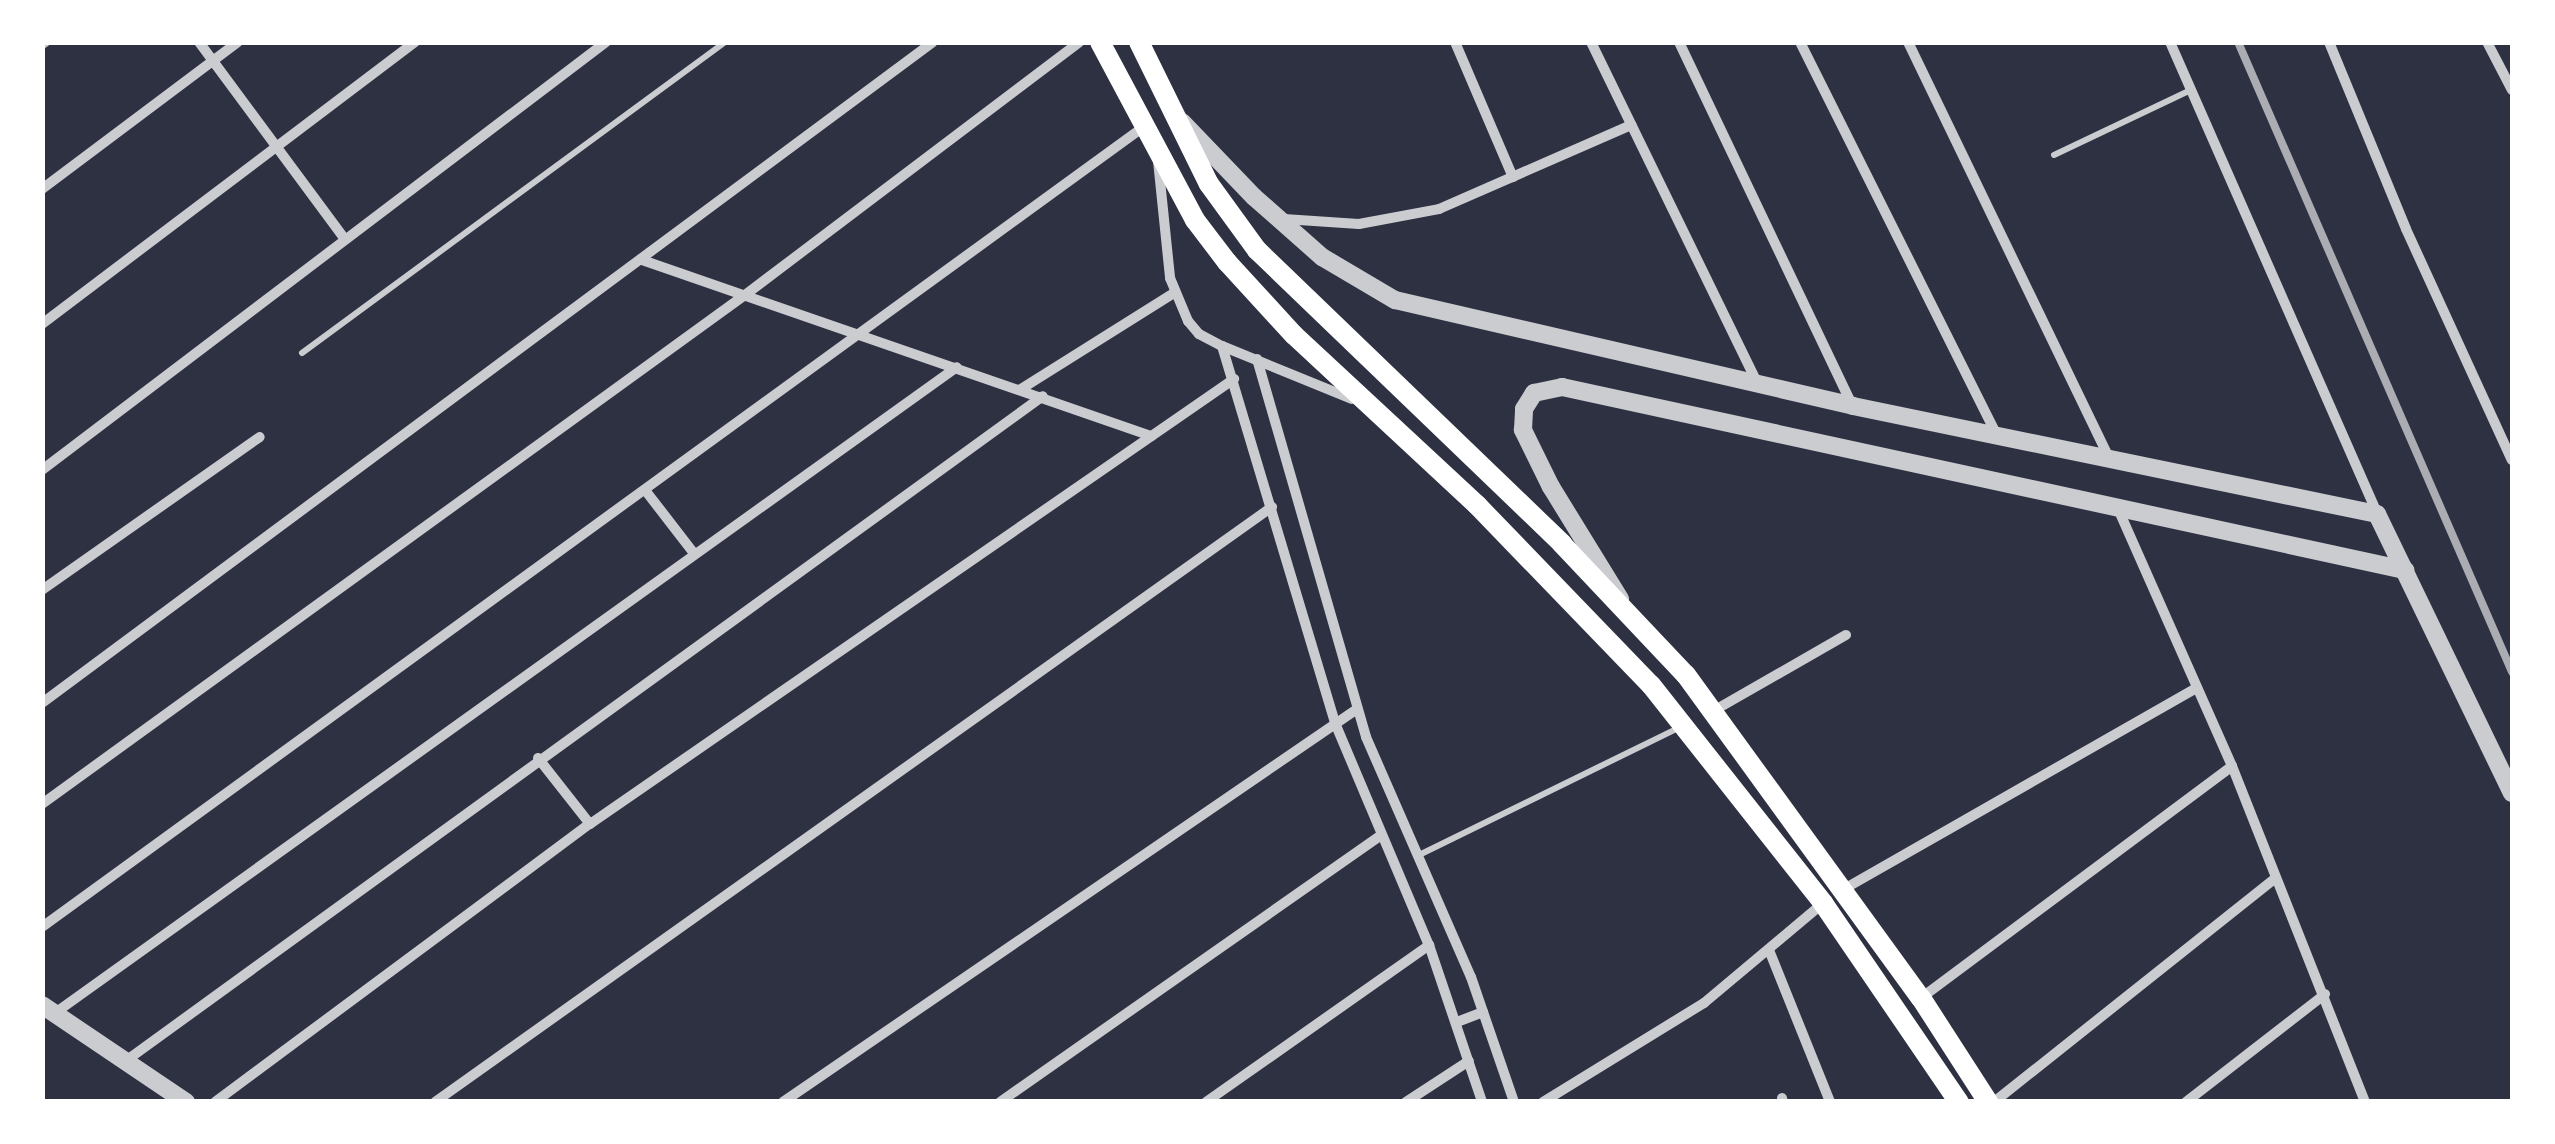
<!DOCTYPE html>
<style>
body{margin:0}
#map{position:relative;width:2555px;height:1144px;overflow:hidden;background:#2d3142;font-family:Roboto,sans-serif}
div>[style]{position:absolute}
.service>*{height:6px;margin:-3px;padding:0 3px;transform-origin:3px;border-radius:3px;background:#caccd0}
.minor>*{height:10px;margin:-5px;padding:0 5px;transform-origin:5px;border-radius:5px;background:#caccd0}
.tertiary>*{height:18px;margin:-9px;padding:0 9px;transform-origin:9px;border-radius:9px;background:#caccd0}
.secondary>*{height:20px;margin:-10px;padding:0 10px;transform-origin:10px;border-radius:10px;background:#fff}
.rail>*{height:8px;margin:-4px;padding:0 4px;transform-origin:4px;border-radius:4px;background:#abadb3}
span{translate:-50% -50%;white-space:nowrap;text-align:center;line-height:1.15;-webkit-text-stroke:8px #fff;paint-order:stroke}
.frame{position:absolute;inset:0;border:45px solid #fff;pointer-events:none}
</style>
<div id="map">
<div class="service">
<div style="left:2054px;top:155px;width:152px;rotate:-25.4deg"></div>
<div style="left:302px;top:353px;width:525px;rotate:-36.32deg"></div>
<div style="left:1417px;top:856px;width:293px;rotate:-26.1deg"></div>
</div>
<div class="minor">
<div style="left:199px;top:42px;width:245px;rotate:53.5deg"></div>
<div style="left:1455px;top:42px;width:147px;rotate:66.8deg"></div>
<div style="left:1591px;top:42px;width:376px;rotate:64deg"></div>
<div style="left:1679px;top:42px;width:403px;rotate:64.5deg"></div>
<div style="left:1800px;top:42px;width:440px;rotate:63.4deg"></div>
<div style="left:1908px;top:42px;width:462px;rotate:64.2deg"></div>
<div style="left:2170px;top:42px;width:514px;rotate:66.27deg"></div>
<div style="left:2329px;top:42px;width:202px;rotate:67.6deg"></div>
<div style="left:2406px;top:229px;width:254px;rotate:65.4deg"></div>
<div style="left:2487px;top:42px;width:54px;rotate:62.5deg"></div>
<div style="left:42px;top:44px;width:4px;rotate:-34deg"></div>
<div style="left:1158px;top:161px;width:118px;rotate:84.1deg"></div>
<div style="left:1170px;top:278px;width:47px;rotate:67.3deg"></div>
<div style="left:1188px;top:321px;width:17px;rotate:50deg"></div>
<div style="left:1199px;top:334px;width:26px;rotate:28deg"></div>
<div style="left:1222px;top:346px;width:140px;rotate:22.2deg"></div>
<div style="left:42px;top:189px;width:245px;rotate:-36.9deg"></div>
<div style="left:1284px;top:219px;width:75px;rotate:3.8deg"></div>
<div style="left:1359px;top:224px;width:81px;rotate:-10.6deg"></div>
<div style="left:1439px;top:209px;width:210px;rotate:-23.6deg"></div>
<div style="left:642px;top:260px;width:539px;rotate:19.07deg"></div>
<div style="left:42px;top:324px;width:468px;rotate:-37.1deg"></div>
<div style="left:1222px;top:346px;width:394px;rotate:73.3deg"></div>
<div style="left:1335px;top:723px;width:241px;rotate:67.1deg"></div>
<div style="left:1429px;top:945px;width:166px;rotate:71.3deg"></div>
<div style="left:1257px;top:359px;width:393px;rotate:73.9deg"></div>
<div style="left:1366px;top:737px;width:262px;rotate:66.4deg"></div>
<div style="left:1471px;top:977px;width:132px;rotate:71deg"></div>
<div style="left:1021px;top:389px;width:181px;rotate:-32.1deg"></div>
<div style="left:42px;top:470px;width:708px;rotate:-37.19deg"></div>
<div style="left:645px;top:490px;width:78px;rotate:52.3deg"></div>
<div style="left:2119px;top:511px;width:279px;rotate:66.1deg"></div>
<div style="left:2232px;top:766px;width:361px;rotate:68.4deg"></div>
<div style="left:42px;top:590px;width:266px;rotate:-35.1deg"></div>
<div style="left:42px;top:703px;width:1109px;rotate:-36.57deg"></div>
<div style="left:1715px;top:710px;width:151px;rotate:-29.8deg"></div>
<div style="left:538px;top:758px;width:84px;rotate:51.8deg"></div>
<div style="left:42px;top:804px;width:868px;rotate:-35.91deg"></div>
<div style="left:745px;top:295px;width:419px;rotate:-37.1deg"></div>
<div style="left:1844px;top:889px;width:405px;rotate:-29.7deg"></div>
<div style="left:42px;top:927px;width:1360px;rotate:-35.99deg"></div>
<div style="left:1769px;top:950px;width:164px;rotate:68.1deg"></div>
<div style="left:1921px;top:998px;width:388px;rotate:-36.7deg"></div>
<div style="left:55px;top:1013px;width:1109px;rotate:-35.61deg"></div>
<div style="left:1457px;top:1022px;width:28px;rotate:-21deg"></div>
<div style="left:127px;top:1060px;width:1131px;rotate:-35.94deg"></div>
<div style="left:1782px;top:1098px;width:4px;rotate:76deg"></div>
<div style="left:215px;top:1102px;width:467px;rotate:-36.6deg"></div>
<div style="left:590px;top:824px;width:783px;rotate:-34.64deg"></div>
<div style="left:435px;top:1102px;width:1027px;rotate:-35.41deg"></div>
<div style="left:783px;top:1102px;width:696px;rotate:-34.4deg"></div>
<div style="left:1000px;top:1102px;width:464px;rotate:-35deg"></div>
<div style="left:1206px;top:1102px;width:273px;rotate:-35.1deg"></div>
<div style="left:1406px;top:1102px;width:75px;rotate:-33.1deg"></div>
<div style="left:1543px;top:1102px;width:189px;rotate:-31.6deg"></div>
<div style="left:1704px;top:1003px;width:155px;rotate:-40deg"></div>
<div style="left:1994px;top:1102px;width:360px;rotate:-38.5deg"></div>
<div style="left:2186px;top:1102px;width:176px;rotate:-37.8deg"></div>
</div>
<div class="tertiary">
<div style="left:1182px;top:122px;width:104px;rotate:46.2deg"></div>
<div style="left:1254px;top:197px;width:91px;rotate:41.4deg"></div>
<div style="left:1322px;top:257px;width:85px;rotate:30.5deg"></div>
<div style="left:1395px;top:300px;width:470px;rotate:13deg"></div>
<div style="left:1853px;top:406px;width:535px;rotate:11.65deg"></div>
<div style="left:2377px;top:514px;width:310px;rotate:64.2deg"></div>
<div style="left:1620px;top:599px;width:132px;rotate:-121.6deg"></div>
<div style="left:1551px;top:487px;width:64px;rotate:-116.2deg"></div>
<div style="left:1523px;top:430px;width:21px;rotate:-87deg"></div>
<div style="left:1524px;top:409px;width:19px;rotate:-58deg"></div>
<div style="left:1534px;top:393px;width:29px;rotate:-12deg"></div>
<div style="left:1562px;top:387px;width:863px;rotate:12.25deg"></div>
<div style="left:42px;top:1005px;width:174px;rotate:34deg"></div>
</div>
<div class="secondary">
<div style="left:1100px;top:42px;width:202px;rotate:61.9deg"></div>
<div style="left:1195px;top:220px;width:53px;rotate:52.7deg"></div>
<div style="left:1227px;top:262px;width:99px;rotate:47.5deg"></div>
<div style="left:1294px;top:335px;width:250px;rotate:42.9deg"></div>
<div style="left:1477px;top:505px;width:250px;rotate:46deg"></div>
<div style="left:1651px;top:685px;width:278px;rotate:51.7deg"></div>
<div style="left:1823px;top:903px;width:241px;rotate:55.7deg"></div>
<div style="left:1139px;top:42px;width:158px;rotate:63.8deg"></div>
<div style="left:1209px;top:184px;width:82px;rotate:54deg"></div>
<div style="left:1257px;top:250px;width:424px;rotate:43.9deg"></div>
<div style="left:1562px;top:544px;width:180px;rotate:46.6deg"></div>
<div style="left:1686px;top:675px;width:399px;rotate:54deg"></div>
<div style="left:1921px;top:998px;width:124px;rotate:57.2deg"></div>
</div>
<div class="rail">
<div style="left:2238px;top:42px;width:687px;rotate:66.49deg"></div>
</div>
<div class="frame"></div>
</div>
